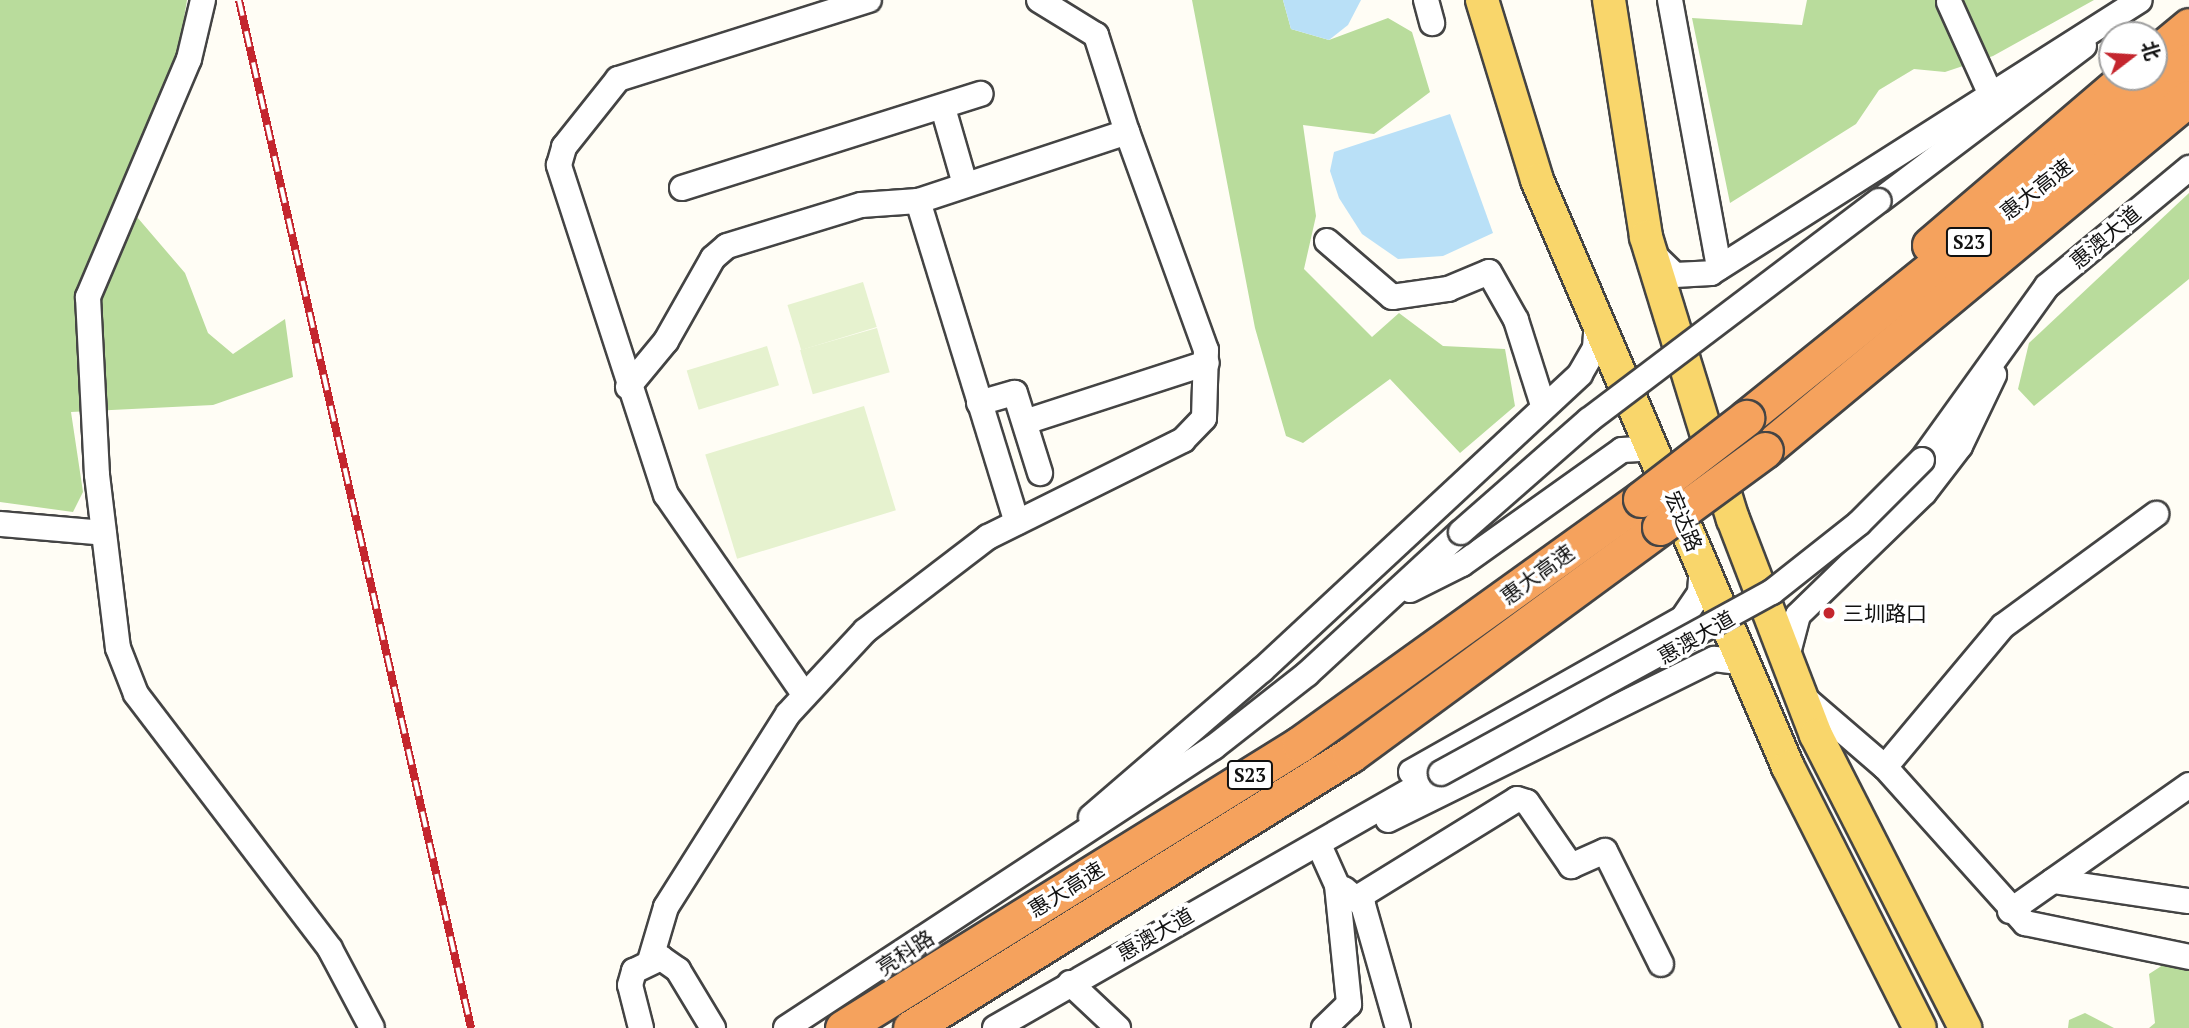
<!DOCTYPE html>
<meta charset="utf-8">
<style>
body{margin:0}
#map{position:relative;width:2189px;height:1028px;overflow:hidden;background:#fffdf5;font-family:"PT Serif","Noto Sans SC",serif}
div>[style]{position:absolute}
.forest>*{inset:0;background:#b9dc9c}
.pitch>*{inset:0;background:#e6f2cf;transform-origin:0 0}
.water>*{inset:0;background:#b9e0f7}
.roads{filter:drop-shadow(2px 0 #444) drop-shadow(-2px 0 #444) drop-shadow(0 2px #444) drop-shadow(0 -2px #444)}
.minor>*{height:24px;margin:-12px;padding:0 12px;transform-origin:12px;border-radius:12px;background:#fff}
.major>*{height:32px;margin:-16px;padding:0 16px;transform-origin:16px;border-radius:16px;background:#f9d66b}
.highway>*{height:35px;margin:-17.5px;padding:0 17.5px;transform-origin:17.5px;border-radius:17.5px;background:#f5a25d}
.rail>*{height:8px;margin-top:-4px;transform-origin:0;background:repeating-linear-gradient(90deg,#fff 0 16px,#c4262e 0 32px);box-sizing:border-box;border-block:2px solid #c4262e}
.bridges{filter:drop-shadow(2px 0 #444) drop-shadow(-2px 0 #444) drop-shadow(0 2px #444) drop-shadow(0 -2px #444)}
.minor-bridge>*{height:24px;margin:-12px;padding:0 12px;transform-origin:12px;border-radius:12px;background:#fff}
.highway-bridge>*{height:35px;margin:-17.5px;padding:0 17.5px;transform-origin:17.5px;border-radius:17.5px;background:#f5a25d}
.dots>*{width:19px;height:19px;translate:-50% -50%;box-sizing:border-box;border:4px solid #fff;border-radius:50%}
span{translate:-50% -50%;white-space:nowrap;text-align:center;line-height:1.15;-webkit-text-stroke:7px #fff;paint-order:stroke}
.shield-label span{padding:2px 5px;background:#fff;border:2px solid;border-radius:5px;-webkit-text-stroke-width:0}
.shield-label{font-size:19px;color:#111;font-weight:700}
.street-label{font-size:21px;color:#111}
.poi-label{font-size:21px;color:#111}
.left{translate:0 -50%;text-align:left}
.north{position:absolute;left:2098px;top:21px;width:70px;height:70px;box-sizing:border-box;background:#fff;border:2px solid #a0a0a0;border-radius:50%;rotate:73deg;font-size:19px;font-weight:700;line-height:28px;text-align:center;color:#111}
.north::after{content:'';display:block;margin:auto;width:24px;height:32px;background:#c4262e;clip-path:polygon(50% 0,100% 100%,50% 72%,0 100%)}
</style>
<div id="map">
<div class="forest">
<div style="clip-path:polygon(0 0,187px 0,177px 61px,119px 196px,185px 273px,208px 333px,233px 354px,285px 319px,293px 377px,213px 405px,71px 412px,83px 492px,73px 512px,0 502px)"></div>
<div style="clip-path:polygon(1192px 0,1283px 0,1291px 29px,1329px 40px,1388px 18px,1412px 32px,1430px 92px,1374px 134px,1303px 125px,1316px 216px,1304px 269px,1372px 337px,1399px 313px,1443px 346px,1505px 349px,1515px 406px,1460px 453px,1390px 379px,1303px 443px,1286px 436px,1255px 328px)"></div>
<div style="clip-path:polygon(1807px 0,2094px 0,1993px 56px,1945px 72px,1914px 69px,1879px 90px,1856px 124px,1730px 203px,1692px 18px,1802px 25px)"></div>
<div style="clip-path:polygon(2189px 193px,2189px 279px,2034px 406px,2018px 389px,2029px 343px)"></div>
<div style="clip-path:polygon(2163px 965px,2189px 970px,2189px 1028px,2149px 1028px,2155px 1023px,2149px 974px)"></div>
<div style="clip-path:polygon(2085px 1013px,2114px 1028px,2068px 1028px,2069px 1020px)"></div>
</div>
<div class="pitch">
<div style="left:863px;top:282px;width:47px;height:79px;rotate:73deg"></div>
<div style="left:877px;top:328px;width:46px;height:80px;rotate:74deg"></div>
<div style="left:767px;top:346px;width:41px;height:84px;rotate:73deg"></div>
<div style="left:864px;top:406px;width:109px;height:166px;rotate:73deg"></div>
</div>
<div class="water">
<div style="clip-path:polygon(1283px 0,1361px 0,1348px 25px,1329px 40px,1291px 29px)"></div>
<div style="clip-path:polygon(1450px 114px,1493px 233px,1443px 256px,1398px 259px,1362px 234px,1339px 198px,1330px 171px,1334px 152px)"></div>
</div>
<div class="roads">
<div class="minor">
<div style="left:203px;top:0;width:61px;rotate:103.3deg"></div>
<div style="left:189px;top:59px;width:259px;rotate:113deg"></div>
<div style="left:88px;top:297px;width:178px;rotate:87.1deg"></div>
<div style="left:97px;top:475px;width:174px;rotate:83.1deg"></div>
<div style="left:118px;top:648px;width:49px;rotate:68.6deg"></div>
<div style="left:136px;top:694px;width:320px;rotate:52.7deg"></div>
<div style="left:330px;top:949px;width:89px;rotate:62deg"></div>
<div style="left:1039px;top:0;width:67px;rotate:31.6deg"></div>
<div style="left:1096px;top:35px;width:102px;rotate:72.3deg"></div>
<div style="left:1426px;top:0;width:24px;rotate:75deg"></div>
<div style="left:1670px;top:0;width:272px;rotate:79.6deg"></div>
<div style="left:1949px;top:2px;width:100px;rotate:65.7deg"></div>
<div style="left:943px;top:108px;width:79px;rotate:73.9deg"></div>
<div style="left:682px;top:188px;width:313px;rotate:-17.5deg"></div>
<div style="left:1879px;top:201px;width:257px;rotate:-37.1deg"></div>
<div style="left:1327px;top:241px;width:86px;rotate:40.7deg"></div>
<div style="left:1392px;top:297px;width:57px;rotate:-8.1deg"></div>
<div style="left:1448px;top:289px;width:44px;rotate:-22.5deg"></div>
<div style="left:1489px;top:272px;width:55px;rotate:60.6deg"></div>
<div style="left:1516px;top:320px;width:89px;rotate:72.4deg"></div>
<div style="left:1651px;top:252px;width:33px;rotate:44deg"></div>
<div style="left:1675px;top:275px;width:36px;rotate:-3deg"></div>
<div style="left:1711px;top:273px;width:508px;rotate:-32.47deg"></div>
<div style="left:628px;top:387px;width:60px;rotate:-50.4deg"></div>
<div style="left:666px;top:341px;width:95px;rotate:-60.5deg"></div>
<div style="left:713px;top:258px;width:18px;rotate:-41deg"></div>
<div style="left:727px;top:246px;width:140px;rotate:-17deg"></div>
<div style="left:861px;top:205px;width:57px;rotate:-4deg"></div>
<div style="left:979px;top:403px;width:37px;rotate:-16deg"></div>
<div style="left:1015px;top:393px;width:84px;rotate:72.6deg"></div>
<div style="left:1025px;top:422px;width:191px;rotate:-18deg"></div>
<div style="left:1922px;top:460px;width:214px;rotate:-54.3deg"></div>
<div style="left:2047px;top:286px;width:185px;rotate:-39.7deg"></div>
<div style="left:0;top:524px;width:104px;rotate:4.9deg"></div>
<div style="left:1410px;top:590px;width:58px;rotate:-26.6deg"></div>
<div style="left:1462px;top:564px;width:196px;rotate:-35.5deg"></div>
<div style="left:1622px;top:450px;width:22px;rotate:-3deg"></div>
<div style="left:1644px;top:449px;width:17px;rotate:36deg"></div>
<div style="left:1787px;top:657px;width:43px;rotate:-75.3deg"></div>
<div style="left:1798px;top:615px;width:175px;rotate:-44.1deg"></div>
<div style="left:1924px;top:493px;width:59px;rotate:-52.5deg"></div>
<div style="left:1960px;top:446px;width:79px;rotate:-64.4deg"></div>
<div style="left:804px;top:694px;width:242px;rotate:-124.7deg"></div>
<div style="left:666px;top:495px;width:347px;rotate:-108deg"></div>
<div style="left:559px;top:165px;width:19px;rotate:-74deg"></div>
<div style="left:564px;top:147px;width:87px;rotate:-51.5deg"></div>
<div style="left:618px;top:79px;width:263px;rotate:-17.5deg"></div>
<div style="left:1800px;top:694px;width:112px;rotate:40.7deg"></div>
<div style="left:1885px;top:767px;width:210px;rotate:48.1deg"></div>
<div style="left:2025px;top:923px;width:167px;rotate:11.7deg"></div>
<div style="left:1885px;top:767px;width:184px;rotate:-50.1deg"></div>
<div style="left:2003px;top:626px;width:190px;rotate:-36.2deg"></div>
<div style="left:1411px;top:772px;width:313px;rotate:-29.5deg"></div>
<div style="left:1683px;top:618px;width:30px;rotate:-56deg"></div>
<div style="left:1700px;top:593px;width:26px;rotate:-86deg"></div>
<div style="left:1091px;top:817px;width:225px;rotate:-40.7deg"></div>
<div style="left:1262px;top:670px;width:434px;rotate:-42.9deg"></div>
<div style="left:1580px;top:374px;width:30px;rotate:-60deg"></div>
<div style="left:1595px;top:348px;width:29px;rotate:-86deg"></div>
<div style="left:1388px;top:820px;width:364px;rotate:-26.3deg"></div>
<div style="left:1714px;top:659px;width:23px;rotate:7deg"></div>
<div style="left:1737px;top:662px;width:21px;rotate:51deg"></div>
<div style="left:1319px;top:845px;width:44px;rotate:65.8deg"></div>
<div style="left:1337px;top:885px;width:120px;rotate:84.2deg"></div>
<div style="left:1349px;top:1004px;width:35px;rotate:136deg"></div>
<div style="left:2053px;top:881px;width:137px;rotate:8.4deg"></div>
<div style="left:1344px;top:889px;width:25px;rotate:40deg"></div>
<div style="left:1363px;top:905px;width:128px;rotate:74.1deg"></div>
<div style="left:1357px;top:898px;width:188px;rotate:-31.7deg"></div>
<div style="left:1517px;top:799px;width:10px;rotate:17deg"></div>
<div style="left:1527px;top:802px;width:78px;rotate:55.5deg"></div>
<div style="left:1571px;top:866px;width:37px;rotate:-24deg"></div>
<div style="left:1605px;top:851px;width:126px;rotate:63.6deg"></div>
<div style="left:2010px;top:911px;width:219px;rotate:-35.1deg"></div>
<div style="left:650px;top:961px;width:56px;rotate:-73.5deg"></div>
<div style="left:666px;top:907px;width:228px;rotate:-57.7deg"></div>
<div style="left:788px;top:714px;width:113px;rotate:-47.1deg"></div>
<div style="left:865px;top:631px;width:155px;rotate:-37.4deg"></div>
<div style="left:988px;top:537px;width:218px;rotate:-26.4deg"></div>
<div style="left:1183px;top:440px;width:30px;rotate:-46deg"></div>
<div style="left:1204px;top:418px;width:68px;rotate:-88.3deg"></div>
<div style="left:1206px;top:350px;width:232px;rotate:-109.9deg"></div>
<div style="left:1127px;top:132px;width:220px;rotate:161.7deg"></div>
<div style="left:918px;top:201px;width:336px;rotate:72.9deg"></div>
<div style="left:1070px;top:983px;width:66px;rotate:43.2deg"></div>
<div style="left:641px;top:1028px;width:44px;rotate:-104.3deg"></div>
<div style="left:630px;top:985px;width:15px;rotate:-74deg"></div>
<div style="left:634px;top:971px;width:30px;rotate:-26deg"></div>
<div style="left:661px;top:958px;width:21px;rotate:35deg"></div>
<div style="left:678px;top:970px;width:68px;rotate:58.9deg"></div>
<div style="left:786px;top:1028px;width:512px;rotate:-33.29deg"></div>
<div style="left:1214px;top:747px;width:118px;rotate:-38.1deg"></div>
<div style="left:1307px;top:674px;width:209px;rotate:-42.7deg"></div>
<div style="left:995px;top:1028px;width:514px;rotate:-29.76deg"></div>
</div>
<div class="major">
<div style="left:1482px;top:0;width:188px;rotate:73deg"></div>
<div style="left:1537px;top:180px;width:638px;rotate:66.85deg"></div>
<div style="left:1788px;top:767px;width:292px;rotate:63.2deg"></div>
<div style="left:1609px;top:0;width:240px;rotate:81.1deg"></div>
<div style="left:1646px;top:237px;width:295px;rotate:72.9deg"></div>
<div style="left:1733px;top:519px;width:231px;rotate:69deg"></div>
<div style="left:1816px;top:735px;width:329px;rotate:63deg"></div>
</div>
<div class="highway">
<div style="left:2154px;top:55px;width:45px;rotate:-39.6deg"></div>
<div style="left:1930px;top:245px;width:259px;rotate:-40.5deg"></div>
<div style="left:1746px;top:418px;width:569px;rotate:-38.86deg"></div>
<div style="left:1765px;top:450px;width:551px;rotate:-39.7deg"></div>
<div style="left:843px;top:1028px;width:538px;rotate:-31.86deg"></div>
<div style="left:1300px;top:744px;width:420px;rotate:-35.7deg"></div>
<div style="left:911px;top:1028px;width:517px;rotate:-31.88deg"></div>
<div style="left:1350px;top:755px;width:385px;rotate:-36.3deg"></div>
</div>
</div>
<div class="rail">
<div style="left:239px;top:0;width:1054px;rotate:77.28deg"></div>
</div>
<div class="bridges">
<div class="minor-bridge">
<div style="left:1461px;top:532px;width:170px;rotate:-41.2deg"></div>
<div style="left:1589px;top:420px;width:363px;rotate:-37.1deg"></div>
<div style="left:1441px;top:773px;width:377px;rotate:-28.7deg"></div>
<div style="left:1772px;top:592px;width:111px;rotate:-38.4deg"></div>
<div style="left:1859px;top:523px;width:89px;rotate:-45deg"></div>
</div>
<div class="highway-bridge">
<div style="left:1641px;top:499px;width:133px;rotate:-37.6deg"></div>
<div style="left:1660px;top:527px;width:130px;rotate:-36.3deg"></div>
</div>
</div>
<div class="dots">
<div style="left:1829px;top:613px;background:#c4262e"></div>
</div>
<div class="shield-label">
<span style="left:1969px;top:242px">S23</span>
<span style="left:1250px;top:775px">S23</span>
</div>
<div class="street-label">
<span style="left:2036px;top:189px;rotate:-38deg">惠大高速</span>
<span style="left:2105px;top:237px;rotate:-40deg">惠澳大道</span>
<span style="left:1684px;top:521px;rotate:67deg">宏达路</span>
<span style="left:1537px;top:574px;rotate:-36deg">惠大高速</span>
<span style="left:1696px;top:637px;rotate:-30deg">惠澳大道</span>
<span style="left:1066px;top:889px;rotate:-32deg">惠大高速</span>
<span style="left:1155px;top:934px;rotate:-30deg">惠澳大道</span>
<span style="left:905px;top:952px;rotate:-33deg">亮科路</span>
</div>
<div class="poi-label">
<span class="left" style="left:1843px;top:613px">三圳路口</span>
</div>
<div class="north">北</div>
</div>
